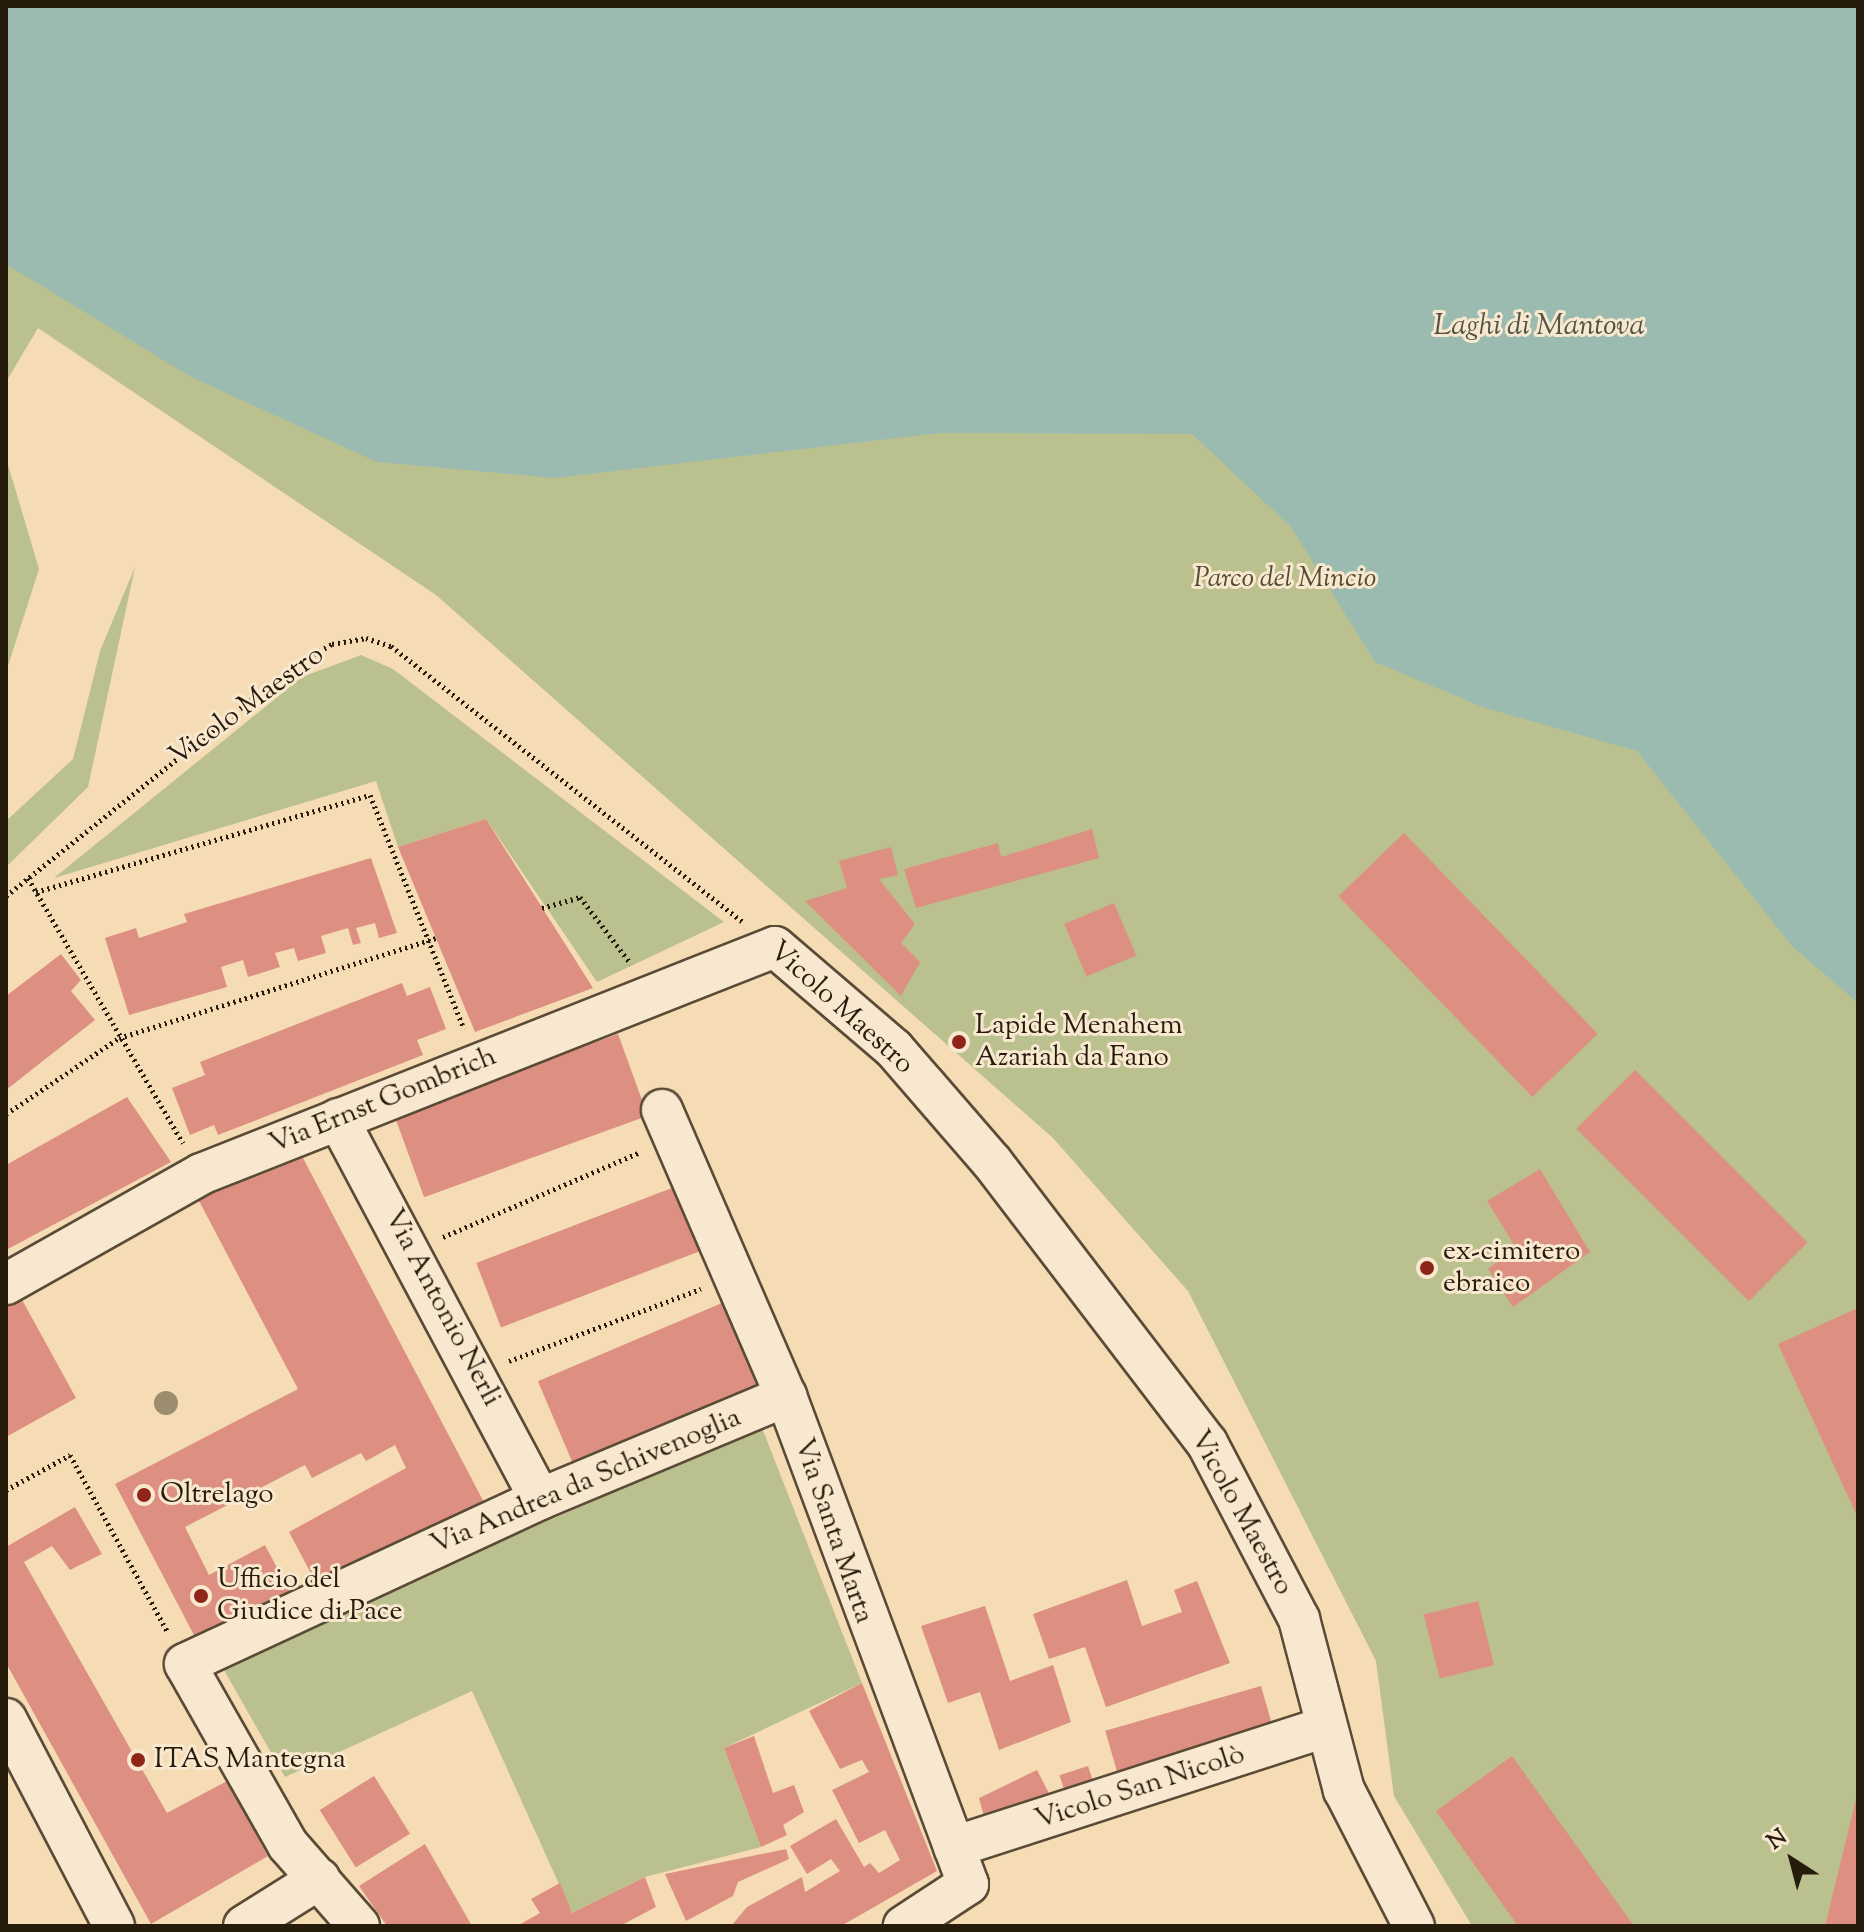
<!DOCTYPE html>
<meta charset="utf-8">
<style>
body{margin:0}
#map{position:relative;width:1864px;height:1932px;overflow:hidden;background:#f5dcb5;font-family:"Sorts Mill Goudy",serif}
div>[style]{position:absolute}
.green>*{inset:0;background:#bac08e}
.water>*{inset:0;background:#9cbbb0}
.building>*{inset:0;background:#dd9081;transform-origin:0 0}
.path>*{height:5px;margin-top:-2.5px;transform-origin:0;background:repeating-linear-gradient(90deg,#271b0c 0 2px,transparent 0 6px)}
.roads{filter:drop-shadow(2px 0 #5a4b36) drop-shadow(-2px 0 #5a4b36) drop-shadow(0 2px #5a4b36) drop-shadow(0 -2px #5a4b36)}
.street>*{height:40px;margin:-20px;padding:0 20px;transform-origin:20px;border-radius:20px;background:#f8e8cf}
.trees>*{width:24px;height:24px;margin:-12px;border-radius:50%;background:#9c8d6e}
.dots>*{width:22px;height:22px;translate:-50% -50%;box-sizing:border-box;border:4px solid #f8e8cf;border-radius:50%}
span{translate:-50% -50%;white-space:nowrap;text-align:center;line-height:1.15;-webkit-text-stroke:6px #f8e8cf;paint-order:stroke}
.park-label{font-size:28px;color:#534d33;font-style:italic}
.street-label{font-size:28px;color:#271b0c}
.poi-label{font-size:28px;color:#271b0c}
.left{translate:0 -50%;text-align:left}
.water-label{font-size:30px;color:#505345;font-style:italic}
.frame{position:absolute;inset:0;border:8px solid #271b0c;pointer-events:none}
.north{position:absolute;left:1752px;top:1820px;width:80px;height:80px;-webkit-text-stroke:6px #f8e8cf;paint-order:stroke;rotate:324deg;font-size:22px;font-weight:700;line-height:32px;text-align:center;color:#271b0c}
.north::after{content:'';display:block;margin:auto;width:28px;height:36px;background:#271b0c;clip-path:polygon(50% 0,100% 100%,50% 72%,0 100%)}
</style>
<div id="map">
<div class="green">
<div style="clip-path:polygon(6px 6px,1858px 6px,1858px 1926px,1472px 1926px,1394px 1796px,1376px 1661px,1188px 1291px,1053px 1138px,436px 595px,38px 328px,6px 382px)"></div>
<div style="clip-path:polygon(6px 458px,39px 569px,6px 672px)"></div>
<div style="clip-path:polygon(135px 567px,88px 787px,6px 867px,6px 821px,73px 759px,100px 651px)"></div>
<div style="clip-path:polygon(361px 655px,393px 669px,724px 922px,597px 982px,486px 819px,398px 847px,376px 781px,54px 878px,302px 677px)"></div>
<div style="clip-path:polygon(762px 1428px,862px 1683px,724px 1748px,761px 1847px,645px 1877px,572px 1913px,472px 1691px,285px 1777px,220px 1663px)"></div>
</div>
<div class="water">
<div style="clip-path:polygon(6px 6px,1858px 6px,1858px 1003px,1792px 946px,1637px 751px,1485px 708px,1375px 662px,1291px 527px,1192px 434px,939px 433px,555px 478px,377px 462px,191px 377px,6px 264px)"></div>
</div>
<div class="building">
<div style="clip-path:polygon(486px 819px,593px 988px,475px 1032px,398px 847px)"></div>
<div style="clip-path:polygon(1092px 829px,1099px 858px,916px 908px,904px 869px,998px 843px,1001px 857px)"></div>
<div style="left:1404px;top:833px;width:279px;height:91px;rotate:46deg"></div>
<div style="clip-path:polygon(891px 847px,898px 875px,879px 879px,915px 924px,901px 943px,920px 962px,901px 996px,805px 901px,847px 888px,839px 861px)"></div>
<div style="clip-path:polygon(371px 858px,397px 933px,379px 938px,375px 923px,356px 928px,361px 943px,353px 945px,348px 928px,321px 936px,326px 953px,298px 961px,294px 948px,275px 953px,280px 967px,248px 977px,243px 960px,221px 967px,227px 987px,129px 1015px,105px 938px,136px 928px,139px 938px,187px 922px,184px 914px)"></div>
<div style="left:1114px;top:903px;width:57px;height:54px;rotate:67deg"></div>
<div style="clip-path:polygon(61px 954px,81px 980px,71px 991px,95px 1020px,6px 1090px,6px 996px)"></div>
<div style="clip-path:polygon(402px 983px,407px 996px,430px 987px,446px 1029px,417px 1040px,423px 1055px,218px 1135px,214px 1125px,190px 1135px,172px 1088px,205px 1075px,200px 1062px)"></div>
<div style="left:618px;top:1034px;width:87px;height:238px;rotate:70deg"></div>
<div style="left:1635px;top:1070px;width:244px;height:83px;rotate:45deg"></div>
<div style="clip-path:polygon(127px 1097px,171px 1162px,6px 1250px,6px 1165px)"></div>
<div style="clip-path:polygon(303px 1158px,487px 1508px,316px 1583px,289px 1532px,406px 1468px,395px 1445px,366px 1461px,361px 1453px,312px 1478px,305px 1465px,185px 1527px,209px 1575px,265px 1545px,292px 1596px,195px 1637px,115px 1484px,298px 1389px,198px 1199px)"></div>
<div style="clip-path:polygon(1540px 1169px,1590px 1252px,1513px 1307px,1488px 1269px,1516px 1248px,1487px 1201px)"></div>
<div style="left:677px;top:1186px;width:69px;height:215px;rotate:69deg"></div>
<div style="clip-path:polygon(20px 1296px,76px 1398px,6px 1437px,6px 1304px)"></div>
<div style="left:722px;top:1303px;width:99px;height:200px;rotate:67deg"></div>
<div style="clip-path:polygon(1858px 1308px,1858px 1518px,1778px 1344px)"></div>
<div style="clip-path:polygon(75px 1507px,102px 1554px,70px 1570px,52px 1546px,24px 1562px,167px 1813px,227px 1781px,268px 1856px,151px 1924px,6px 1663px,6px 1547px)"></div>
<div style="clip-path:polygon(1127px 1580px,1142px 1626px,1182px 1612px,1174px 1590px,1197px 1581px,1230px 1663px,1106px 1707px,1085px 1647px,1049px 1659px,1033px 1614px)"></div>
<div style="left:1478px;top:1601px;width:66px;height:56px;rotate:76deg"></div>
<div style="clip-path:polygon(985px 1606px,1010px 1681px,1053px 1665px,1071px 1722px,999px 1750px,980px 1692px,948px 1703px,921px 1626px)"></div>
<div style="clip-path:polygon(862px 1683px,937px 1871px,841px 1926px,731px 1926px,747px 1907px,802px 1877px,805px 1892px,840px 1871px,831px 1859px,807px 1874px,790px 1846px,836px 1819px,864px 1867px,870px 1863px,879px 1873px,900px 1860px,885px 1830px,859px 1843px,832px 1790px,869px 1772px,862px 1760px,840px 1769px,809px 1711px)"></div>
<div style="left:1261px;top:1686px;width:50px;height:162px;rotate:74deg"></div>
<div style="clip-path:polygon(754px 1736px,773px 1793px,794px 1785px,804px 1812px,783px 1825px,787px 1835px,761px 1847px,724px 1748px)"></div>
<div style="clip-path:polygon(1512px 1756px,1634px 1926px,1518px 1926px,1436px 1811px)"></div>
<div style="left:1088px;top:1766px;width:28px;height:30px;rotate:72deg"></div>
<div style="clip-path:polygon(1037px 1770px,1055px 1805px,987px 1828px,979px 1798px)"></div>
<div style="left:374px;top:1776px;width:68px;height:64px;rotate:58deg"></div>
<div style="clip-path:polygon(1857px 1795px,1858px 1926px,1825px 1926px)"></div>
<div style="clip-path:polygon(425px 1844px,472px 1926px,387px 1926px,359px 1886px)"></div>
<div style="clip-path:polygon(786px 1849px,789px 1859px,738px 1882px,733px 1896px,686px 1921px,665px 1874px)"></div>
<div style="clip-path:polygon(645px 1877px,656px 1907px,620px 1926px,517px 1926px,540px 1913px,531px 1899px,560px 1883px,572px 1913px)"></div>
</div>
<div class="path">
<div style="left:28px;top:878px;width:307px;rotate:59.7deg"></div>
<div style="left:36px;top:892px;width:348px;rotate:-16.2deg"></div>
<div style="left:370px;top:795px;width:252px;rotate:68.1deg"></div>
<div style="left:6px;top:896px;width:368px;rotate:-38.7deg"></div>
<div style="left:293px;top:666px;width:45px;rotate:-29.4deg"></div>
<div style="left:332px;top:644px;width:35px;rotate:-10deg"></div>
<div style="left:366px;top:638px;width:26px;rotate:18deg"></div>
<div style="left:391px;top:646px;width:446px;rotate:38.1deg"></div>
<div style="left:542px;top:908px;width:40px;rotate:-16deg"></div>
<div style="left:580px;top:897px;width:84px;rotate:52.7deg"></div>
<div style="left:6px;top:1114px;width:136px;rotate:-33.9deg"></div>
<div style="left:119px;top:1038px;width:332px;rotate:-17.5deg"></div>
<div style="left:443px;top:1237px;width:215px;rotate:-23.3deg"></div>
<div style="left:509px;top:1361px;width:205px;rotate:-20.6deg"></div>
<div style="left:6px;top:1490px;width:73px;rotate:-28.7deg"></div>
<div style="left:70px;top:1455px;width:201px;rotate:61.1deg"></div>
</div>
<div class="roads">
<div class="street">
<div style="left:662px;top:1110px;width:312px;rotate:66.6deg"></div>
<div style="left:786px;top:1396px;width:521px;rotate:69.55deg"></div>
<div style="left:968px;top:1884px;width:77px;rotate:146.7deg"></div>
<div style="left:338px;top:1119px;width:430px;rotate:62deg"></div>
<div style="left:6px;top:1284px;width:224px;rotate:-29.4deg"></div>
<div style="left:201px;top:1174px;width:617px;rotate:-21.58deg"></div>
<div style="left:775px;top:947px;width:157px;rotate:40.6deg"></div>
<div style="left:894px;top:1049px;width:150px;rotate:49.1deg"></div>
<div style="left:992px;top:1162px;width:354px;rotate:52.6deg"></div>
<div style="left:1207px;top:1443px;width:199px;rotate:62.4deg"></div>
<div style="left:1299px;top:1619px;width:177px;rotate:75.3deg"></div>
<div style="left:1344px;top:1790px;width:153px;rotate:62.8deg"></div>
<div style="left:6px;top:1719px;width:233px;rotate:62.4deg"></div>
<div style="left:954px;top:1847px;width:390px;rotate:-17.9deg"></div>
<div style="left:244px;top:1926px;width:89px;rotate:-32.1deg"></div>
<div style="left:359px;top:1926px;width:108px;rotate:-131.2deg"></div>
<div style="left:288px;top:1845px;width:208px;rotate:-119.6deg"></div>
<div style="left:185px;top:1664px;width:391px;rotate:-24.9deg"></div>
<div style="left:540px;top:1499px;width:267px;rotate:-22.7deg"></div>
</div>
</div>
<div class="trees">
<div style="left:166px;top:1403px"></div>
</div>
<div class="dots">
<div style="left:959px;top:1042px;background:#8f2418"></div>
<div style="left:1427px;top:1268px;background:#8f2418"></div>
<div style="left:144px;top:1495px;background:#8f2418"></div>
<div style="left:201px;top:1596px;background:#8f2418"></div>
<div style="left:138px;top:1760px;background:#8f2418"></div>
</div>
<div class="park-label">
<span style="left:1285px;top:579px">Parco del Mincio</span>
</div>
<div class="street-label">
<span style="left:247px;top:706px;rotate:-36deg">Vicolo Maestro</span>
<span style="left:841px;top:1008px;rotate:42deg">Vicolo Maestro</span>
<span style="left:383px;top:1101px;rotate:-22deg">Via Ernst Gombrich</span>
<span style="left:442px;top:1308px;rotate:62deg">Via Antonio Nerli</span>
<span style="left:586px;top:1482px;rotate:-23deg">Via Andrea da Schivenoglia</span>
<span style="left:1241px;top:1513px;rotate:61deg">Vicolo Maestro</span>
<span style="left:833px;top:1531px;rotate:71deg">Via Santa Marta</span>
<span style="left:1140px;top:1788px;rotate:-18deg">Vicolo San Nicolò</span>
</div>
<div class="poi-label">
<span class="left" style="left:975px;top:1042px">Lapide Menahem<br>Azariah da Fano</span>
<span class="left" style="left:1443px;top:1268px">ex-cimitero<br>ebraico</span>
<span class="left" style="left:160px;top:1495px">Oltrelago</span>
<span class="left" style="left:217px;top:1596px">Ufficio del<br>Giudice di Pace</span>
<span class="left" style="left:154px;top:1760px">ITAS Mantegna</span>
</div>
<div class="water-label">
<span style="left:1539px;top:327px">Laghi di Mantova</span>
</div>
<div class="frame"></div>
<div class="north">N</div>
</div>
